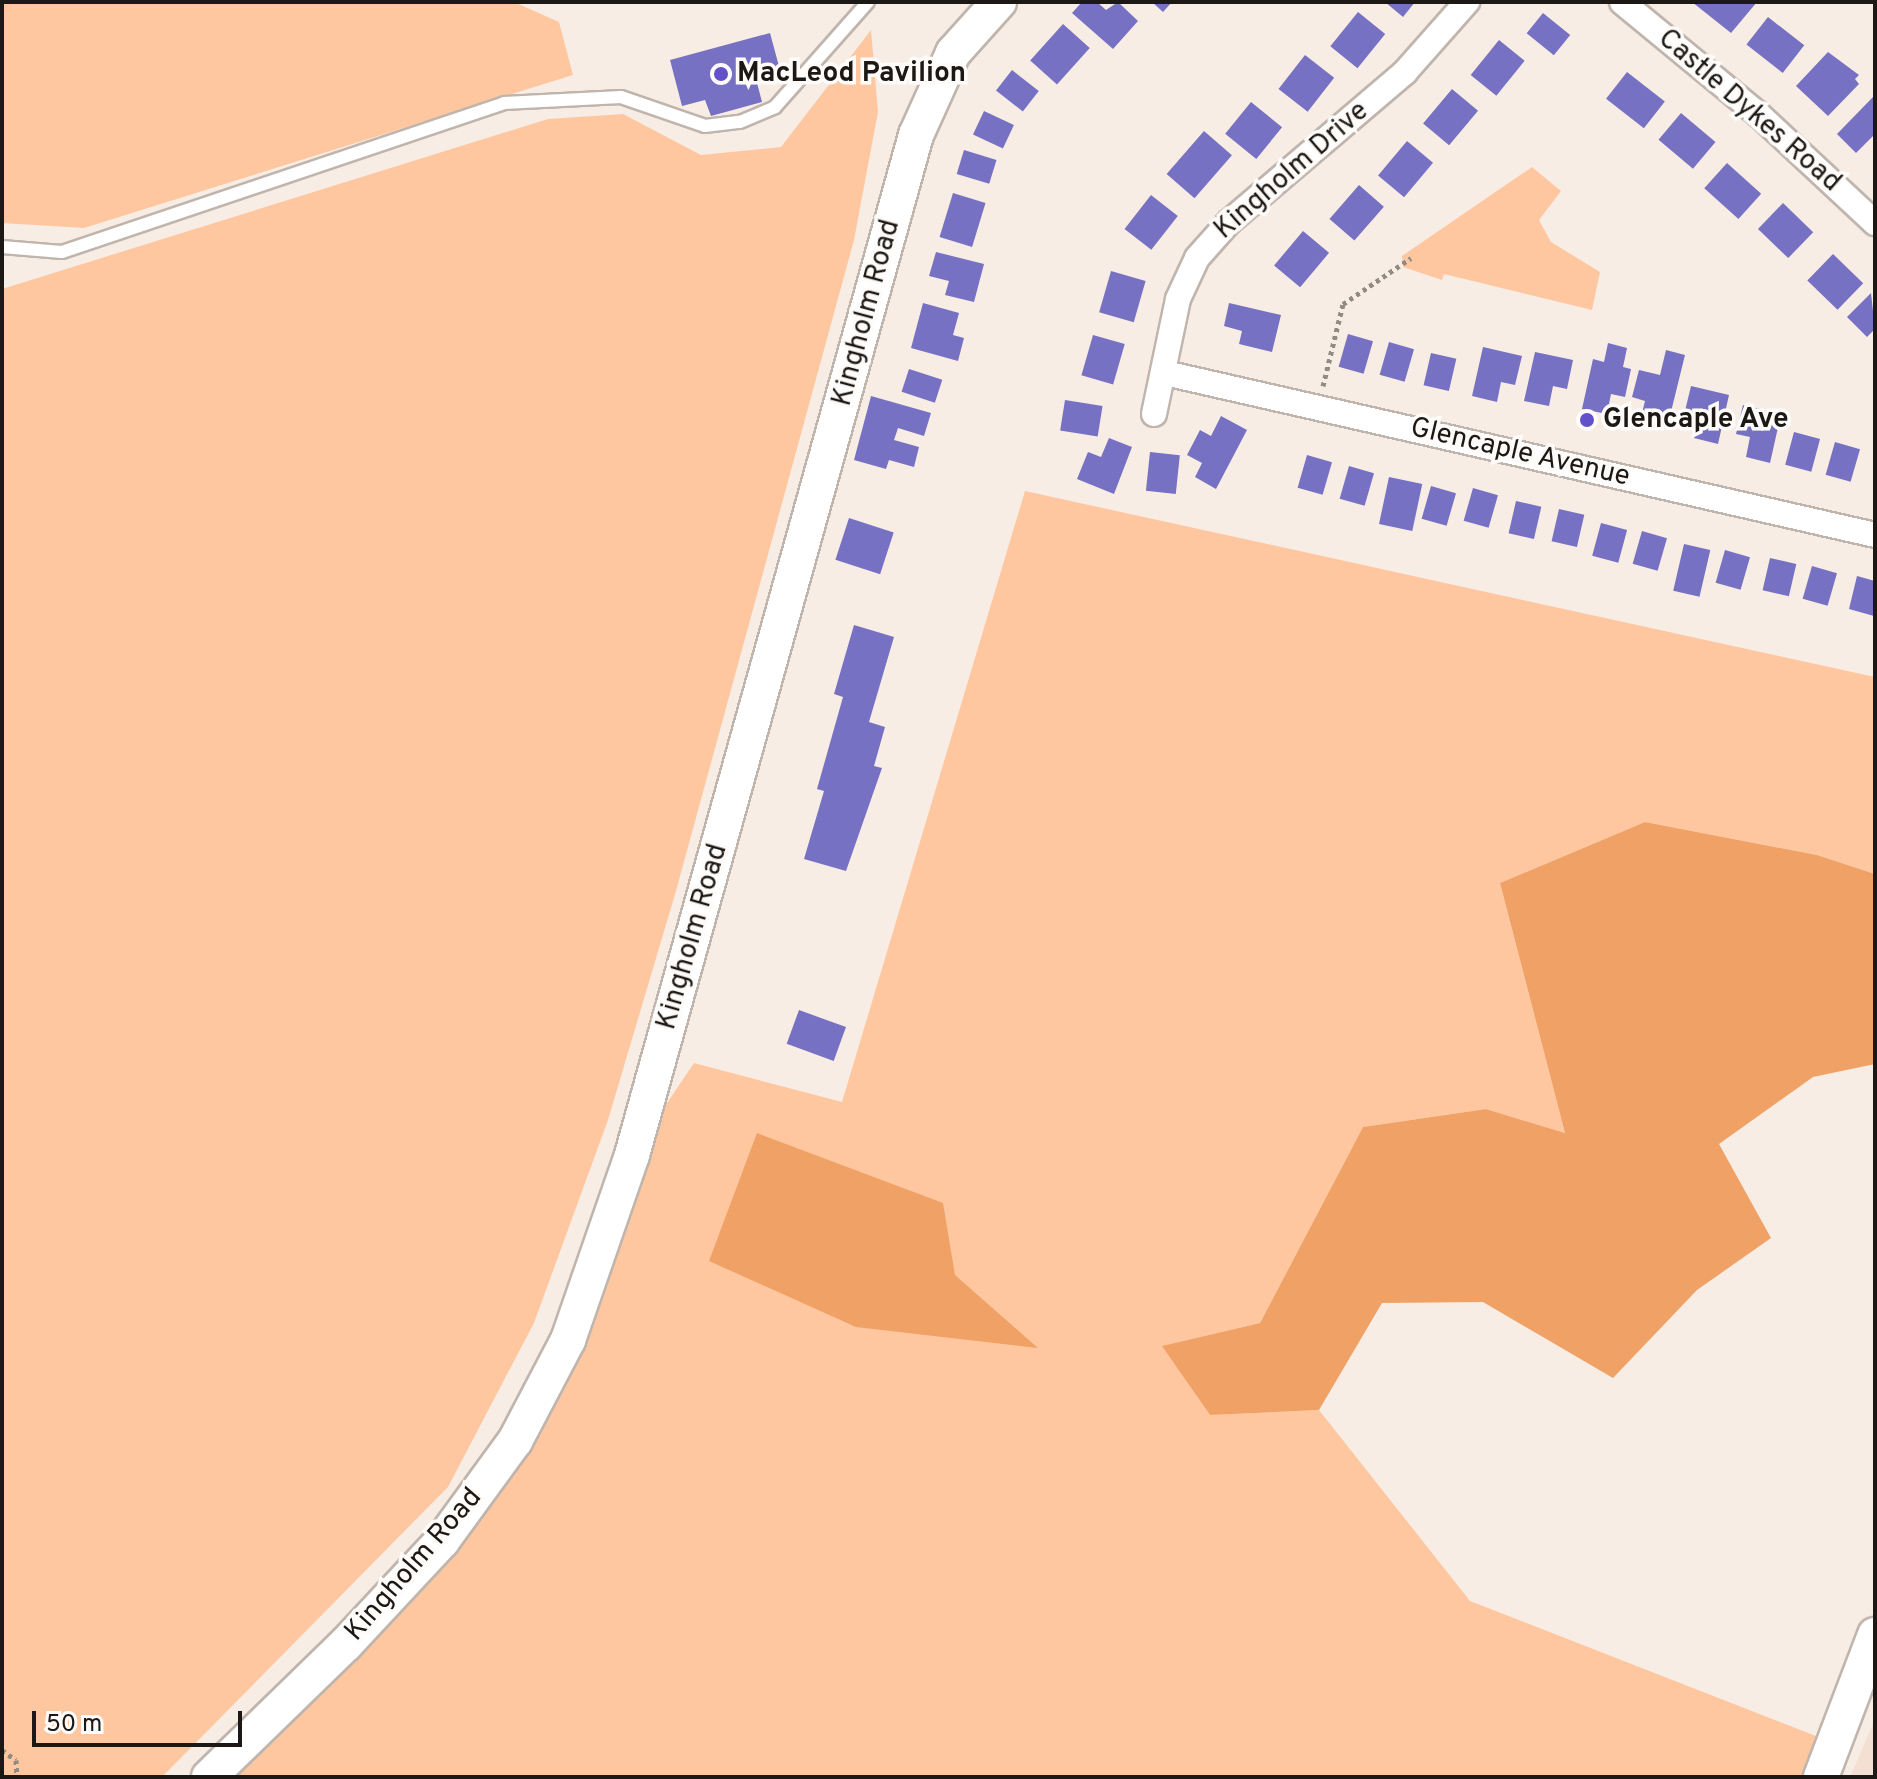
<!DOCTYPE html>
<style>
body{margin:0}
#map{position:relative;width:1877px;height:1779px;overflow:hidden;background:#f8ede4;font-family:Overpass,sans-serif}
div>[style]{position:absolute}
.built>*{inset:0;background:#f3e0d3}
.green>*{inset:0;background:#ffc7a0}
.forest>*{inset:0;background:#f0a165}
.building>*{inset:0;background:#7671c2;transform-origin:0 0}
.path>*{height:5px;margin-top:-2.5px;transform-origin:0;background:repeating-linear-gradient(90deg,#928b84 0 4px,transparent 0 8px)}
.roads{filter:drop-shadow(2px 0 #c0b5ad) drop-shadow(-2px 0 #c0b5ad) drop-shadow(0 2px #c0b5ad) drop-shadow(0 -2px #c0b5ad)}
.lane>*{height:12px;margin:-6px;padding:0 6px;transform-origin:6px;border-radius:6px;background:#fff}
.street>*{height:24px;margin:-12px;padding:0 12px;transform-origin:12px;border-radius:12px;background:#fff}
.secondary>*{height:34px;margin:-17px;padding:0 17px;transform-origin:17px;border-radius:17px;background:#fff}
.dots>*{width:22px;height:22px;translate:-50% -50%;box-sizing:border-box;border:4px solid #fefcfa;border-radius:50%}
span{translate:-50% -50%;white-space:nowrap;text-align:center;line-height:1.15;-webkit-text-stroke:7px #fefcfa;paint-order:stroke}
.poi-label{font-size:28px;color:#1c1815;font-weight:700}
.left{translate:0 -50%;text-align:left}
.street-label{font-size:28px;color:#1c1815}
.frame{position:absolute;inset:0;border:4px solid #1c1815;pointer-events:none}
.scale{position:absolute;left:32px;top:1711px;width:210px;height:36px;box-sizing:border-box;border:4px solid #1c1815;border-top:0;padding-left:10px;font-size:24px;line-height:28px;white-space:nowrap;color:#1c1815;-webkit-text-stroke:6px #fefcfa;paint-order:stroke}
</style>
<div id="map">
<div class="built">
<div style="clip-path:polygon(1875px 1719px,1875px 1777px,1850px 1777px)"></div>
</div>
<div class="green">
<div style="clip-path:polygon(2px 2px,514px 2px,559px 22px,573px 75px,84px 228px,2px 223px)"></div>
<div style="clip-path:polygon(871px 30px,878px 112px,854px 240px,676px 891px,608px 1120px,534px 1323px,448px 1487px,162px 1777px,2px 1777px,2px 289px,548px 119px,623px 114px,701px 155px,781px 147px)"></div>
<div style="clip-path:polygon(1532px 167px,1561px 191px,1539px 220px,1551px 242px,1600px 272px,1592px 310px,1444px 274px,1442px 280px,1403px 267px,1402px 256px)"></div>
<div style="clip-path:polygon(1025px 491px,1875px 677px,1875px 874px,1817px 855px,1645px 822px,1500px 883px,1565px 1133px,1486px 1109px,1363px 1127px,1260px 1323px,1163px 1346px,1210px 1415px,1319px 1410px,1470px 1601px,1834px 1743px,1821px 1777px,209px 1777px,515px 1441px,632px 1155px,694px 1063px,842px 1102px)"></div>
</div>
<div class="forest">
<div style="clip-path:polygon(1645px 822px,1817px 855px,1875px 874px,1875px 1064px,1813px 1077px,1719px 1144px,1771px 1238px,1697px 1290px,1613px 1378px,1483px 1302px,1382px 1303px,1319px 1410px,1210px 1415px,1162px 1346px,1260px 1323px,1363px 1127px,1486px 1109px,1565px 1133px,1500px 883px)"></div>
<div style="clip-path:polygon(757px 1133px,943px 1203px,955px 1275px,1038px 1348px,856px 1327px,709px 1261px)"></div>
</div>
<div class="building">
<div style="clip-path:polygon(1082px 2px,1097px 2px,1106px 10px,1118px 2px,1138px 21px,1113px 49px,1072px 13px)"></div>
<div style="clip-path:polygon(1152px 2px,1172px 2px,1163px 12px)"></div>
<div style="clip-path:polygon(1385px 2px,1415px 2px,1403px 17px)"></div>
<div style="clip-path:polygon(1692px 2px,1757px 2px,1731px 33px)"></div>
<div style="left:1358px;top:12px;width:35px;height:44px;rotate:39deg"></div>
<div style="left:1543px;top:13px;width:35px;height:26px;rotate:39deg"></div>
<div style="left:1768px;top:17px;width:46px;height:35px;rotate:38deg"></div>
<div style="left:1063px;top:24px;width:36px;height:49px;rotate:42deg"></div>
<div style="clip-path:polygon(770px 33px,780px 70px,756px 79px,762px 102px,711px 116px,705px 100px,682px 106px,670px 60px)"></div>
<div style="left:1499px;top:40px;width:33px;height:45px;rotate:39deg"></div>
<div style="clip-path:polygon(1828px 52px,1859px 75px,1855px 79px,1859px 84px,1828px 116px,1796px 86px)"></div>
<div style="left:1305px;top:55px;width:37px;height:43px;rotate:38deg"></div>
<div style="left:1012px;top:70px;width:34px;height:26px;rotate:38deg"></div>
<div style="left:1627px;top:72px;width:48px;height:34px;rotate:38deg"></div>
<div style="left:1452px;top:89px;width:34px;height:45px;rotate:40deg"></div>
<div style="clip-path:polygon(1873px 97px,1875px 134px,1856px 153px,1837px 134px)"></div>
<div style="left:1251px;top:102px;width:40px;height:41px;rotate:39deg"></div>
<div style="left:984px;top:111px;width:33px;height:26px;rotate:25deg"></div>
<div style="left:1681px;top:113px;width:45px;height:35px;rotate:40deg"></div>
<div style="left:1204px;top:131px;width:37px;height:57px;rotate:41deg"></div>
<div style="left:1407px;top:141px;width:34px;height:45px;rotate:40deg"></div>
<div style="left:964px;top:150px;width:34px;height:25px;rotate:17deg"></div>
<div style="left:1727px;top:163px;width:46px;height:34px;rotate:42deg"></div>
<div style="left:1359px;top:185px;width:33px;height:45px;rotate:41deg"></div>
<div style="left:953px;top:193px;width:34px;height:46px;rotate:17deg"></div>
<div style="left:1151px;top:195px;width:34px;height:43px;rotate:38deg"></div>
<div style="left:1783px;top:203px;width:42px;height:36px;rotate:44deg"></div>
<div style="left:1303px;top:231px;width:34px;height:45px;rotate:40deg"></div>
<div style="clip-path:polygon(936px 252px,984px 264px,974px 302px,945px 295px,949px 281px,929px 276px)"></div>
<div style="left:1833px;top:254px;width:42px;height:37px;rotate:44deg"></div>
<div style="left:1111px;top:271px;width:36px;height:43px;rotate:16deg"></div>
<div style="clip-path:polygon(1871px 293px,1875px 329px,1867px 337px,1847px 317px)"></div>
<div style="clip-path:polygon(923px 303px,959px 313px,953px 335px,964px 338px,958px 361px,911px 348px)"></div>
<div style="clip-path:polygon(1229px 303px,1281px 315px,1272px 352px,1239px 344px,1242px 331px,1224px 326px)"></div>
<div style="left:1348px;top:334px;width:26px;height:34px;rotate:16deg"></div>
<div style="left:1093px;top:335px;width:33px;height:42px;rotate:16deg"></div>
<div style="left:1389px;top:342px;width:26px;height:34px;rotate:16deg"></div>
<div style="clip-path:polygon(1608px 343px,1627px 348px,1623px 367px,1631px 369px,1625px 397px,1611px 394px,1607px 414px,1582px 409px,1593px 359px,1604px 362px)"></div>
<div style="clip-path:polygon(1483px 347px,1522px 356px,1515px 385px,1501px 382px,1497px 402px,1472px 396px)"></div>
<div style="clip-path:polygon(1666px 350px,1685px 355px,1667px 428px,1640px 421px,1645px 401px,1632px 397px,1639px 370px,1660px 375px)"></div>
<div style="clip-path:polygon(1535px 352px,1573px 360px,1567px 389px,1553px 386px,1549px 406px,1524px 401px)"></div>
<div style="left:1431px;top:353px;width:26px;height:33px;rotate:13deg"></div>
<div style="left:909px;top:369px;width:35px;height:24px;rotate:18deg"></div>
<div style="clip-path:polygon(1691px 386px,1729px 395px,1718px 444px,1694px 438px,1698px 419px,1684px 415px)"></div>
<div style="clip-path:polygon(871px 396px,931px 413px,924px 436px,898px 428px,894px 440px,919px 447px,914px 467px,889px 460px,886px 469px,854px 460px)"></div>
<div style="left:1065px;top:400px;width:38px;height:31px;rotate:9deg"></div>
<div style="clip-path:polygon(1743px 405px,1781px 414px,1770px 463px,1746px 457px,1750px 437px,1736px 434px)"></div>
<div style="clip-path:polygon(1221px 416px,1247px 430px,1216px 489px,1195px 477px,1202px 463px,1187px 455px,1200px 430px,1211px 436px)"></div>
<div style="left:1794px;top:432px;width:27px;height:34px;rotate:15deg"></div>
<div style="clip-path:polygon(1109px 438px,1132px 447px,1114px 494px,1077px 479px,1088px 452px,1101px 457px)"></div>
<div style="left:1835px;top:442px;width:26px;height:34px;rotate:16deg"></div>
<div style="left:1150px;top:452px;width:30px;height:39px;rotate:6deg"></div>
<div style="left:1307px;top:455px;width:26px;height:34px;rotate:16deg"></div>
<div style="left:1349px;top:466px;width:26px;height:34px;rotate:16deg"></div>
<div style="left:1389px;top:477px;width:34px;height:48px;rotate:12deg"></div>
<div style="left:1431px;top:486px;width:26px;height:34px;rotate:16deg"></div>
<div style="left:1473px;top:488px;width:26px;height:34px;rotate:16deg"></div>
<div style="left:1516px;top:501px;width:26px;height:33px;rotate:13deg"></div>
<div style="left:1559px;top:509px;width:26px;height:33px;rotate:13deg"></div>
<div style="left:849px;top:518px;width:47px;height:44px;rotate:18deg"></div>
<div style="left:1601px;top:523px;width:27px;height:34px;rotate:15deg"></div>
<div style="left:1642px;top:531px;width:26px;height:34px;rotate:16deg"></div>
<div style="left:1684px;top:544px;width:27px;height:48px;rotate:13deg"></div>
<div style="left:1725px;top:550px;width:26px;height:34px;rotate:16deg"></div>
<div style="left:1770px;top:558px;width:27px;height:33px;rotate:13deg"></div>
<div style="left:1812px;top:566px;width:26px;height:34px;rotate:16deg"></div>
<div style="clip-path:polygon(1857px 576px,1875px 581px,1874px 616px,1849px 609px)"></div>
<div style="clip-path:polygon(854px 625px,894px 637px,869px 722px,885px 727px,874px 766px,882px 768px,846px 871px,804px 859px,824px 791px,817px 789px,843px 697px,834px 694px)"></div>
<div style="left:799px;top:1010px;width:50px;height:36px;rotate:20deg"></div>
</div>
<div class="path">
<div style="left:1323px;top:386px;width:84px;rotate:-76.3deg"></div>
<div style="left:1343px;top:304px;width:82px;rotate:-34.1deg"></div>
<div style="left:2px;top:1750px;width:17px;rotate:36deg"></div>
<div style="left:16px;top:1760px;width:17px;rotate:87deg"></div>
</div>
<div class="roads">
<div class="lane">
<div style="left:2px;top:247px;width:60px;rotate:4.8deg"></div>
<div style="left:62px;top:252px;width:466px;rotate:-18.6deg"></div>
<div style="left:504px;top:103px;width:117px;rotate:-2.9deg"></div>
<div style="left:621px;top:97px;width:89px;rotate:19deg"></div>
<div style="left:705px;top:126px;width:35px;rotate:-7deg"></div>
<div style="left:740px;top:122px;width:38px;rotate:-23deg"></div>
<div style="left:775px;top:107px;width:140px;rotate:-48.5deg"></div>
</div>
<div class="street">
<div style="left:1622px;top:2px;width:176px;rotate:39.5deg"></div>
<div style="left:1758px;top:114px;width:160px;rotate:43deg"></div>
<div style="left:1165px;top:373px;width:728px;rotate:12.85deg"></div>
<div style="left:1154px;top:414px;width:117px;rotate:-78.2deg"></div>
<div style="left:1178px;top:299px;width:45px;rotate:-65.1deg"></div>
<div style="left:1197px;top:258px;width:48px;rotate:-48.4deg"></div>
<div style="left:1229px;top:222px;width:231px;rotate:-40.4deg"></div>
<div style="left:1405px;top:72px;width:94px;rotate:-48.5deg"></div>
</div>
<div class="secondary">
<div style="left:209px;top:1777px;width:191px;rotate:-44.2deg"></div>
<div style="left:346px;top:1644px;width:141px;rotate:-47deg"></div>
<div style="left:442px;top:1541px;width:124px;rotate:-53.9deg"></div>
<div style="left:515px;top:1441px;width:114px;rotate:-62.3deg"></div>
<div style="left:568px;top:1340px;width:196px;rotate:-70.9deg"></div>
<div style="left:632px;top:1155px;width:1059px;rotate:-74.44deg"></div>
<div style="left:916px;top:135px;width:90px;rotate:-65.7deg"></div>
<div style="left:953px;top:53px;width:69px;rotate:-48deg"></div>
<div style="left:1821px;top:1777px;width:152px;rotate:-69.2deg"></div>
</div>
</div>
<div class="dots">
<div style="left:721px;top:74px;background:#6351ca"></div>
<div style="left:1587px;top:420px;background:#6351ca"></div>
</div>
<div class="poi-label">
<span class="left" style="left:737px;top:74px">MacLeod Pavilion</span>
<span class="left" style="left:1603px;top:420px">Glencaple Ave</span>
</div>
<div class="street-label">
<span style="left:1749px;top:111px;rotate:41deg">Castle Dykes Road</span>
<span style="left:1292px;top:171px;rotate:-41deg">Kingholm Drive</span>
<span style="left:867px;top:313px;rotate:-75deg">Kingholm Road</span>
<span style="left:1520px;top:453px;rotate:13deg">Glencaple Avenue</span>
<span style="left:693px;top:937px;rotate:-74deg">Kingholm Road</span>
<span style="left:414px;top:1565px;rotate:-49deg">Kingholm Road</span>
</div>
<div class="frame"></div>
<div class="scale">50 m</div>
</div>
